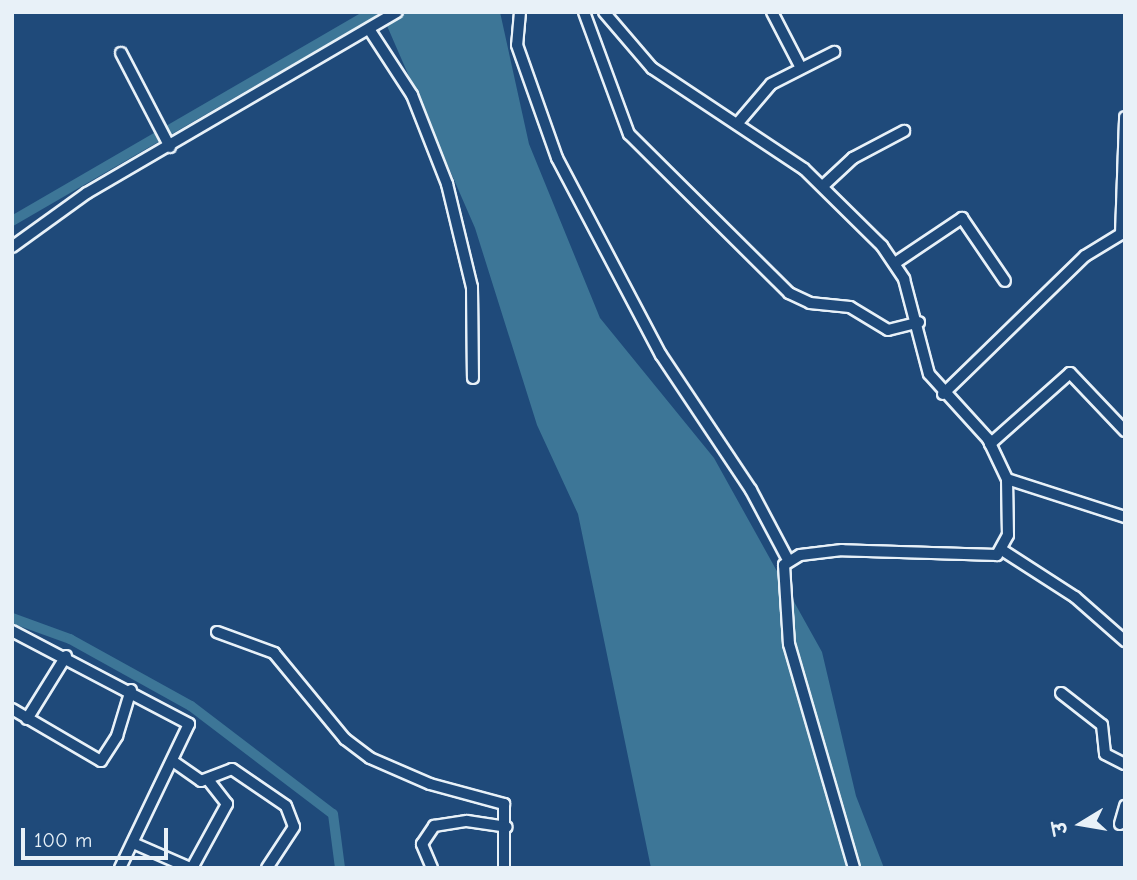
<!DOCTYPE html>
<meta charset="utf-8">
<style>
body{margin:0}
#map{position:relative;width:1137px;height:880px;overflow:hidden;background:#1f4a7a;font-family:"Comic Neue","Playpen Sans Deva",sans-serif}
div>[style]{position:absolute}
.water>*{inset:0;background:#3d7697}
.canal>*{height:10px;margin:-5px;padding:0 5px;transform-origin:5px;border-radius:5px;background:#3d7697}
.roads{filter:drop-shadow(2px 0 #e8f1f8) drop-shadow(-2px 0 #e8f1f8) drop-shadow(0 2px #e8f1f8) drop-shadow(0 -2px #e8f1f8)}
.minor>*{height:10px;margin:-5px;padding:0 5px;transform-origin:5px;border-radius:5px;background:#1f4a7a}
span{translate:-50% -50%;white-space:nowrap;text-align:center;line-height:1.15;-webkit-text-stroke:7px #1f4a7a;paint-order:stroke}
.frame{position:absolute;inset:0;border:14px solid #e8f1f8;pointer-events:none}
.north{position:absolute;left:1046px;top:789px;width:70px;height:70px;-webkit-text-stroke:5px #1f4a7a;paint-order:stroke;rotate:259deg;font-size:19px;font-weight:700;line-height:28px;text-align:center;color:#e8f1f8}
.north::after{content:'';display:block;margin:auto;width:24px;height:32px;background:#e8f1f8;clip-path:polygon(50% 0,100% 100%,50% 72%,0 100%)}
.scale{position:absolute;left:21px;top:828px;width:147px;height:32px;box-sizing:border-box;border:4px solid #e8f1f8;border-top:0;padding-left:9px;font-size:21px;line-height:24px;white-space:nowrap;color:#e8f1f8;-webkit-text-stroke:5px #1f4a7a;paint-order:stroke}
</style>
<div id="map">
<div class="water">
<div style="clip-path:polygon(381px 12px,500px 12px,529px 144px,600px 318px,714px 458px,822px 652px,856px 796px,884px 868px,651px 868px,578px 514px,537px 425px,475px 228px)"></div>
</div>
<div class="canal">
<div style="left:12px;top:221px;width:417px;rotate:-30.1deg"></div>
<div style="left:12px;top:618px;width:62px;rotate:19.9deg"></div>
<div style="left:70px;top:639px;width:138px;rotate:29deg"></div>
<div style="left:191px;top:706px;width:178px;rotate:37.3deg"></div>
<div style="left:333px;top:814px;width:54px;rotate:82.6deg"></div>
</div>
<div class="roads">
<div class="minor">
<div style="left:520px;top:12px;width:33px;rotate:95deg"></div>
<div style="left:517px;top:45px;width:120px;rotate:70.5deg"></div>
<div style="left:557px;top:158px;width:223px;rotate:62.2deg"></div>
<div style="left:661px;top:355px;width:162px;rotate:56.3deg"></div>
<div style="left:751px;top:490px;width:79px;rotate:62.1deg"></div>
<div style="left:584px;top:12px;width:130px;rotate:69.8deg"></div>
<div style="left:629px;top:134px;width:226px;rotate:44.8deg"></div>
<div style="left:789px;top:293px;width:23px;rotate:25deg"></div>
<div style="left:810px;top:303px;width:40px;rotate:5.7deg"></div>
<div style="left:850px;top:307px;width:44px;rotate:31.2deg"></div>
<div style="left:888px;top:330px;width:32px;rotate:-14deg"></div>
<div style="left:604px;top:12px;width:74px;rotate:49.4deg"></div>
<div style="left:652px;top:68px;width:182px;rotate:33.6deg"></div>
<div style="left:804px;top:169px;width:110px;rotate:44.6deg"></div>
<div style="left:882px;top:246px;width:40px;rotate:56deg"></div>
<div style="left:904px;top:279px;width:98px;rotate:75.3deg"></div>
<div style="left:929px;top:374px;width:88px;rotate:47.8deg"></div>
<div style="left:988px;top:439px;width:44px;rotate:64.6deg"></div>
<div style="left:1007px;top:479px;width:56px;rotate:89deg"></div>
<div style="left:1008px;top:535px;width:23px;rotate:119deg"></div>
<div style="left:997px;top:555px;width:155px;rotate:-178.2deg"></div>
<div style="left:842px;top:550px;width:42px;rotate:173.2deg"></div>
<div style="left:800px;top:555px;width:19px;rotate:148deg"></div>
<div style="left:784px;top:565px;width:79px;rotate:86.4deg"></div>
<div style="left:789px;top:644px;width:233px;rotate:73.8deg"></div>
<div style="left:772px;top:12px;width:63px;rotate:62.6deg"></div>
<div style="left:369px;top:29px;width:79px;rotate:56.9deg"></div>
<div style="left:412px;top:95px;width:96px;rotate:68.5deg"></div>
<div style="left:447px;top:184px;width:106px;rotate:76.4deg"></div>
<div style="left:472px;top:287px;width:91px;rotate:89.4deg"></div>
<div style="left:121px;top:53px;width:106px;rotate:62.5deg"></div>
<div style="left:737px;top:124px;width:52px;rotate:-49.6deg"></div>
<div style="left:771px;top:84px;width:71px;rotate:-26.9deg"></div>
<div style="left:824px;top:185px;width:40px;rotate:-43deg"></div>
<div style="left:853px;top:158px;width:58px;rotate:-27.9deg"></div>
<div style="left:12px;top:247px;width:92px;rotate:-35.8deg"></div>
<div style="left:87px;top:193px;width:359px;rotate:-30.3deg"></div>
<div style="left:895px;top:263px;width:81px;rotate:-33.9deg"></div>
<div style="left:962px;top:218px;width:76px;rotate:55.7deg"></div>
<div style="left:943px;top:394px;width:198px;rotate:-44.2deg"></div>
<div style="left:1085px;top:256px;width:42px;rotate:-31.4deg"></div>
<div style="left:1121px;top:234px;width:117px;rotate:-88deg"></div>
<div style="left:990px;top:444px;width:107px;rotate:-41.6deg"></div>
<div style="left:1070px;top:373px;width:80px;rotate:46.5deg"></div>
<div style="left:1007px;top:479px;width:124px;rotate:17.9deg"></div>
<div style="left:1002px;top:550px;width:87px;rotate:32.8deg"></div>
<div style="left:1075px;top:597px;width:67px;rotate:41.3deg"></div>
<div style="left:12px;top:631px;width:200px;rotate:27.7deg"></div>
<div style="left:189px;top:724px;width:160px;rotate:115.6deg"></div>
<div style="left:217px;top:632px;width:61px;rotate:20.2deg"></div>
<div style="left:274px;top:653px;width:112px;rotate:50.5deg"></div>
<div style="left:345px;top:739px;width:31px;rotate:37deg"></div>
<div style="left:370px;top:758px;width:65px;rotate:23.4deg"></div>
<div style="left:430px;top:784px;width:77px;rotate:15.1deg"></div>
<div style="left:504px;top:804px;width:64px;rotate:90deg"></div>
<div style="left:1061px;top:693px;width:52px;rotate:38deg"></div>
<div style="left:1102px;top:725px;width:29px;rotate:84deg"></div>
<div style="left:1105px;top:754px;width:22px;rotate:27deg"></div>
<div style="left:12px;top:709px;width:103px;rotate:30.3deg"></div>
<div style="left:101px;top:761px;width:30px;rotate:-57deg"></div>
<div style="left:117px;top:736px;width:48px;rotate:-73.1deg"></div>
<div style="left:27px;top:719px;width:74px;rotate:-58.2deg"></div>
<div style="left:174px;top:762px;width:33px;rotate:35deg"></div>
<div style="left:201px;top:781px;width:33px;rotate:-21deg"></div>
<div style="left:232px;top:769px;width:65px;rotate:34.4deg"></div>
<div style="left:286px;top:806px;width:22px;rotate:69deg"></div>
<div style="left:294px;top:827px;width:49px;rotate:123.4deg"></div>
<div style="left:1120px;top:824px;width:19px;rotate:-74deg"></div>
<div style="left:133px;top:843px;width:62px;rotate:23.7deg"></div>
<div style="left:192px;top:868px;width:73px;rotate:-61.3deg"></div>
<div style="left:227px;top:804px;width:29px;rotate:-128deg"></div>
<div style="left:432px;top:868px;width:26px;rotate:-113deg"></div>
<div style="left:422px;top:844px;width:22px;rotate:-56deg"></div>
<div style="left:434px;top:826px;width:33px;rotate:-9deg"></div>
<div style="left:467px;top:821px;width:40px;rotate:8.5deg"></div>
</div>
</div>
<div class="frame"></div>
<div class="north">उ</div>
<div class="scale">100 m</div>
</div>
